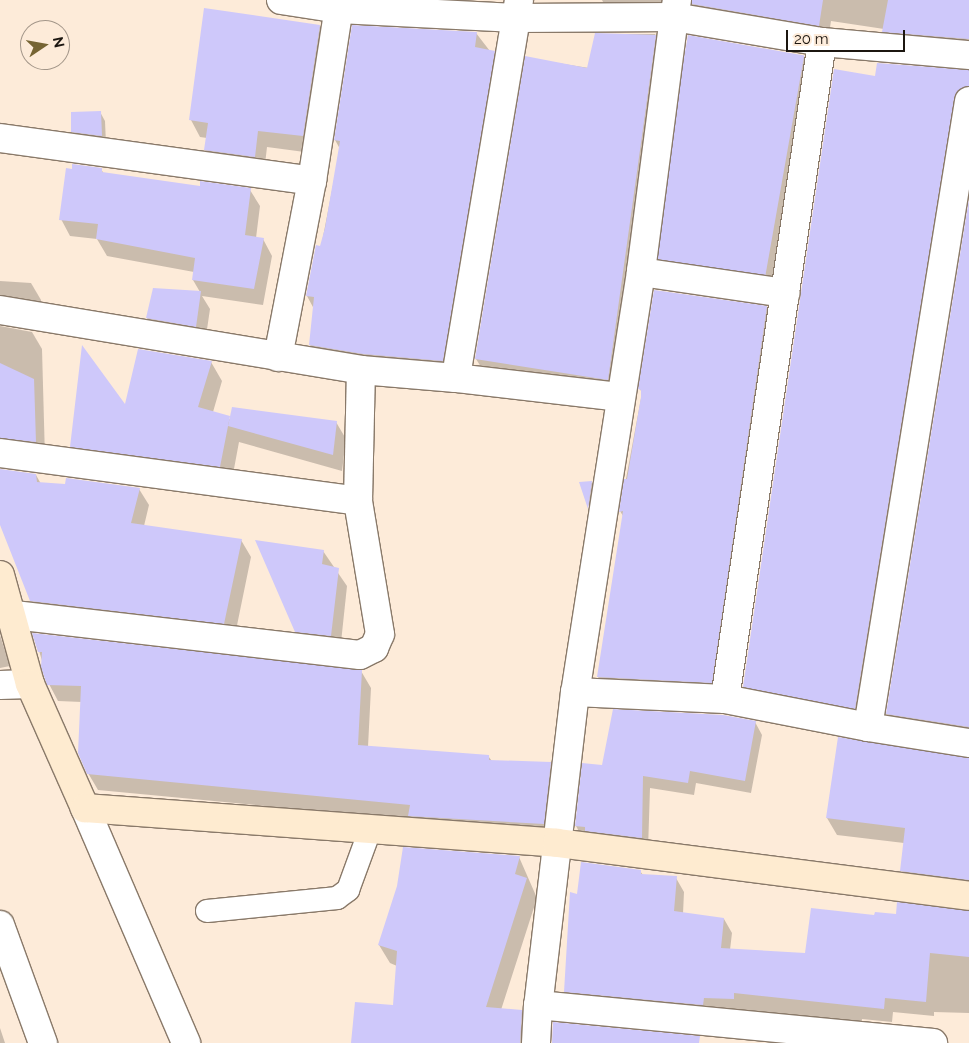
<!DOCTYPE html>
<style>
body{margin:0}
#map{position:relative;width:969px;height:1043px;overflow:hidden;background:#fdebd9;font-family:Raleway,sans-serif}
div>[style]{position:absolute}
.shadow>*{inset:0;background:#0003}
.building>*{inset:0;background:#cec8fa;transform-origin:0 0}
.roads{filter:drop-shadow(1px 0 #897969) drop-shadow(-1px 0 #897969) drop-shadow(0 1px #897969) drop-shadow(0 -1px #897969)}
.lane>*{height:22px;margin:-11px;padding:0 11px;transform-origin:11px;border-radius:11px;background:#fff}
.street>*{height:28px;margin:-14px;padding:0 14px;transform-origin:14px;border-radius:14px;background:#fff}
.secondary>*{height:28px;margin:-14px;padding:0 14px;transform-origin:14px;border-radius:14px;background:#feebd0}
span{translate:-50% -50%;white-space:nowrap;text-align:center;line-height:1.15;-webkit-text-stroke:4px #fdebd9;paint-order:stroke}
.north{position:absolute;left:20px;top:20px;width:50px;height:50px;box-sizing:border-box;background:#fdebd9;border:1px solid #a39689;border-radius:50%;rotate:78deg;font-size:14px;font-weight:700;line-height:20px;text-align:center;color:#1c1610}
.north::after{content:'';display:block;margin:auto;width:18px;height:22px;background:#766433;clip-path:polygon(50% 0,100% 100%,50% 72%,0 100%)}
.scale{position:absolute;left:786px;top:30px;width:119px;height:22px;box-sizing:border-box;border:2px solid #1c1610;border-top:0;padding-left:6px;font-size:15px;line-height:18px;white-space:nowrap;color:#1c1610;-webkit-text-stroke:4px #fdebd9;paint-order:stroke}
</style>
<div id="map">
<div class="shadow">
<div style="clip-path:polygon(602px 0,969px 0,969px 54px,893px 47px,884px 29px,831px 21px,828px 41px,703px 20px,689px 0,611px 17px)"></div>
<div style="clip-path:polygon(320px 26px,329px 43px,312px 153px,267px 147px,264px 173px,215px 167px,205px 150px,207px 138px,200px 137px,191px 120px)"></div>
<div style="clip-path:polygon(476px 33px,503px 68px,452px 377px,320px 362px,310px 345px,314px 309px,307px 296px,321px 247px,340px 149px,335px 140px)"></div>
<div style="clip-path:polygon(596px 34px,655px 34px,665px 50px,617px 396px,486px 375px,476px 359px,526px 58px,589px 68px)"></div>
<div style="clip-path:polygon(804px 56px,813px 73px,781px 291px,669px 275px,660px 258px)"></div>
<div style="clip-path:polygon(evenodd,969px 72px,969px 107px,864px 725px,754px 703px,744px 686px,876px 77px,969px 72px,962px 85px,966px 85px,951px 104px,949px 103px,962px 85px)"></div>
<div style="clip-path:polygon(100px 112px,105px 121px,106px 144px,77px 140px,73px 132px)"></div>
<div style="clip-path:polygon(101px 169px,104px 174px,201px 187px,250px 190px,260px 206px,256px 238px,263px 239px,272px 256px,263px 305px,202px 296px,210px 309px,205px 343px,156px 335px,147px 318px,200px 292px,193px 280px,194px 272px,107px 256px,97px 239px,70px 236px,61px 219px)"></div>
<div style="clip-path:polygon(969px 207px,969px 742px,897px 730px,887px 714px)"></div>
<div style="clip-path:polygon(0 281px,31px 283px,41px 300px,41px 316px,0 317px)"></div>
<div style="clip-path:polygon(766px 307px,776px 324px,721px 699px,608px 694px,598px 677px,623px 516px,620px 511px,642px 393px,640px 389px)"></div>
<div style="clip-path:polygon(0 326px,32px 332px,42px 349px,45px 458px,0 460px)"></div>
<div style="clip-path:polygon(211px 362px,222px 381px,213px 412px,231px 420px,336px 422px,346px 439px,342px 471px,239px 442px,231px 485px,82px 465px,71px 446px,126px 406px)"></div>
<div style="clip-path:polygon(0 470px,36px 475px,41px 484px,139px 489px,149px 505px,144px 526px,241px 540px,251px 557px,234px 640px,41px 618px,31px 601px,0 518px)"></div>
<div style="clip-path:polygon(592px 483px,596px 491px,592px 515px,581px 484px)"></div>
<div style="clip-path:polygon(323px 551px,347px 586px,340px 652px,306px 648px,296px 631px)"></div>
<div style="clip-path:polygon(34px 634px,361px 671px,371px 688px,368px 747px,488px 756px,492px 761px,550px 764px,560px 780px,553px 840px,412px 820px,98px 790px,88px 773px,82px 702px,58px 701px,49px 684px)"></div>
<div style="clip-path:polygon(0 635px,10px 666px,0 668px)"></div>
<div style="clip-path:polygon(755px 722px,762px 735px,751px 793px,696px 783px,694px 795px,650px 788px,648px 850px,583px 839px,576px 826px,583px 765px,603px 766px)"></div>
<div style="clip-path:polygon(969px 759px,969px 895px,911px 888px,902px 871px,904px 843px,837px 835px,827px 818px)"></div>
<div style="clip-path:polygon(519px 857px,537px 898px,501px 1010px,521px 1011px,532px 1030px,531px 1043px,352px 1043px,394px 1006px,397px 966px,390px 963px,379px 945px)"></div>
<div style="clip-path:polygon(640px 871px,643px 875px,676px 878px,684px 892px,683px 914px,724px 919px,732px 933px,730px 950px,806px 955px,875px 917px,969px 914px,969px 1013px,934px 1012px,934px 1016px,893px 1012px,892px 1022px,862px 1019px,861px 1033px,574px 1006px,565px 992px,578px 896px)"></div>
<div style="clip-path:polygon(0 1028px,5px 1043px,0 1043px)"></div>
</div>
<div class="building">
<div style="clip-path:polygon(692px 0,823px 0,819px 26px,692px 4px)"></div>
<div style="clip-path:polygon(888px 0,969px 0,969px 39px,882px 32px)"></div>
<div style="clip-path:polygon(204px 8px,320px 25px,303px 136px,258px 131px,255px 157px,204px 150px,208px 123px,189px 120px)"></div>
<div style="clip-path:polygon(352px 25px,477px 32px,475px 47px,495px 51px,443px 361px,363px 354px,309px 345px,314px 297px,306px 296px,316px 245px,320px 246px,325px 228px,340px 141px,334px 140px)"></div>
<div style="clip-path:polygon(595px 33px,656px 35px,608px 380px,475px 359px,525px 56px,587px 68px)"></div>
<div style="left:688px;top:35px;width:118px;height:226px;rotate:10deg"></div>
<div style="clip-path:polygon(877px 63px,969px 70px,969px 86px,957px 91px,954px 99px,855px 709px,743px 687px,834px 69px,875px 76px)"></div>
<div style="clip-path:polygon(101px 111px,102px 136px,71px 132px,71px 112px)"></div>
<div style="clip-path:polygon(72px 164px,102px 168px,102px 172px,200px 186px,200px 181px,251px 188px,245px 235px,264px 238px,254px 289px,192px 280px,195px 258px,96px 239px,98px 224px,59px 220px,66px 168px,72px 169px)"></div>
<div style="clip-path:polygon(969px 199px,969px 727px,886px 714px)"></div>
<div style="clip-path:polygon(153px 288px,201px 291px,196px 327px,146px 318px)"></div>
<div style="clip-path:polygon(654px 290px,767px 306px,712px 683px,597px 677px,623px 511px,619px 512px,624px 479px,627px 479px,641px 397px,641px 390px,638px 389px)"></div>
<div style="clip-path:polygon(82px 345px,125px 404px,138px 349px,212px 361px,198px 407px,230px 416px,220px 467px,70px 447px)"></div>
<div style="clip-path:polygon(0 363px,34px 379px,36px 442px,0 438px)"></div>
<div style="clip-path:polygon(232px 407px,337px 421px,333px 455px,228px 426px)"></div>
<div style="clip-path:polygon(0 469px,36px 474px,37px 482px,65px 484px,66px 478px,140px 488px,131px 523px,242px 539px,224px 624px,30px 601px,0 525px)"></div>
<div style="clip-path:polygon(592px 481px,588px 509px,579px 482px)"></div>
<div style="clip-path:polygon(255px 540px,324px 550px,322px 564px,339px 568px,331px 636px,295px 632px)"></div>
<div style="clip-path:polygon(32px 633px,362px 670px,358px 745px,489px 755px,489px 760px,551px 762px,544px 824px,408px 816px,410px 805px,87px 774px,78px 753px,81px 686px,47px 685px,41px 667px,42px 652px,38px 652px)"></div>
<div style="clip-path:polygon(613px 709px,723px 715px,756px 721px,745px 781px,690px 771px,688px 783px,643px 776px,642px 838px,585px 831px,585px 827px,575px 826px,582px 763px,602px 765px)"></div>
<div style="clip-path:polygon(838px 737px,969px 758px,969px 880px,900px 871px,905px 828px,826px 818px)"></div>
<div style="clip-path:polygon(403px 847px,520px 856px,515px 874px,527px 878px,486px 1007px,522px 1010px,520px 1043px,351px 1043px,355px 1002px,393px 1005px,397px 951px,378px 945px,397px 886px)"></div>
<div style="clip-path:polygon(581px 862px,641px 870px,641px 874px,677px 876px,674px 911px,724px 918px,721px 948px,805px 953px,811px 908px,874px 915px,875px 912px,896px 914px,897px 902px,969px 911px,969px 957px,930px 953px,926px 1002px,885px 998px,884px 1009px,734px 993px,734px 999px,704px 998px,703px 1005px,564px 992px,570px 892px,577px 894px)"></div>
<div style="clip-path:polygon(553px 1022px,700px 1036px,699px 1043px,552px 1043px)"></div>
</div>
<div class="roads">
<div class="lane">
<div style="left:207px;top:911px;width:131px;rotate:-5.7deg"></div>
<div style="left:337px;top:898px;width:14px;rotate:-36deg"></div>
<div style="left:348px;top:890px;width:64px;rotate:-69.9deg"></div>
</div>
<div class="street">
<div style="left:281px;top:0;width:59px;rotate:8.8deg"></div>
<div style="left:339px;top:9px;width:177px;rotate:2.9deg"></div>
<div style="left:516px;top:18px;width:158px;rotate:-0.4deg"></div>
<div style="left:674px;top:17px;width:257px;rotate:97.4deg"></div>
<div style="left:641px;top:272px;width:425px;rotate:98.9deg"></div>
<div style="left:575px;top:692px;width:315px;rotate:96.7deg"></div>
<div style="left:538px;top:1005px;width:397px;rotate:5.5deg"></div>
<div style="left:519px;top:0;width:383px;rotate:99.5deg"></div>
<div style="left:456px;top:378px;width:165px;rotate:6.6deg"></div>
<div style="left:677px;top:0;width:17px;rotate:100deg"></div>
<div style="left:674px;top:17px;width:150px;rotate:9.6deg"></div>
<div style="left:822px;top:42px;width:148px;rotate:5.1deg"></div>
<div style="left:822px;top:42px;width:664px;rotate:98.4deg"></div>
<div style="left:725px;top:699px;width:146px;rotate:11.1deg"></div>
<div style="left:868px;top:727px;width:634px;rotate:-80.83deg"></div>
<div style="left:0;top:138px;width:315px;rotate:7.8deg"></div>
<div style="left:641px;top:272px;width:146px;rotate:8.3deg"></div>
<div style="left:0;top:310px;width:366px;rotate:9.4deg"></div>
<div style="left:361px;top:370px;width:95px;rotate:4.8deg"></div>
<div style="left:278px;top:357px;width:179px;rotate:-79.1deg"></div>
<div style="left:312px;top:181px;width:183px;rotate:-81.2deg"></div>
<div style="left:0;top:453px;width:361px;rotate:7.6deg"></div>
<div style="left:358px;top:501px;width:131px;rotate:-88.7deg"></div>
<div style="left:14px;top:615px;width:348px;rotate:6.6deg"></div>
<div style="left:360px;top:655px;width:16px;rotate:-27deg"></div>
<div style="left:374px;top:648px;width:15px;rotate:-67deg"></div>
<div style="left:380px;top:634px;width:135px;rotate:-99.4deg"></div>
<div style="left:0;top:685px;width:30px;rotate:-2deg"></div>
<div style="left:575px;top:692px;width:150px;rotate:2.7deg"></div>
<div style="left:868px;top:727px;width:102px;rotate:9deg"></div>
<div style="left:85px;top:808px;width:256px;rotate:66.7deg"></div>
<div style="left:0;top:925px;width:126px;rotate:70deg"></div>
<div style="left:536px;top:1043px;width:38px;rotate:-87deg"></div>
</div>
<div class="secondary">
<div style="left:0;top:575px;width:113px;rotate:74.6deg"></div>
<div style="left:30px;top:684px;width:136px;rotate:66.1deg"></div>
<div style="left:85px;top:808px;width:473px;rotate:4.2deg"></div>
<div style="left:557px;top:843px;width:415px;rotate:7.3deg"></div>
</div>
</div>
<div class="north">N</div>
<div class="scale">20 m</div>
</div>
